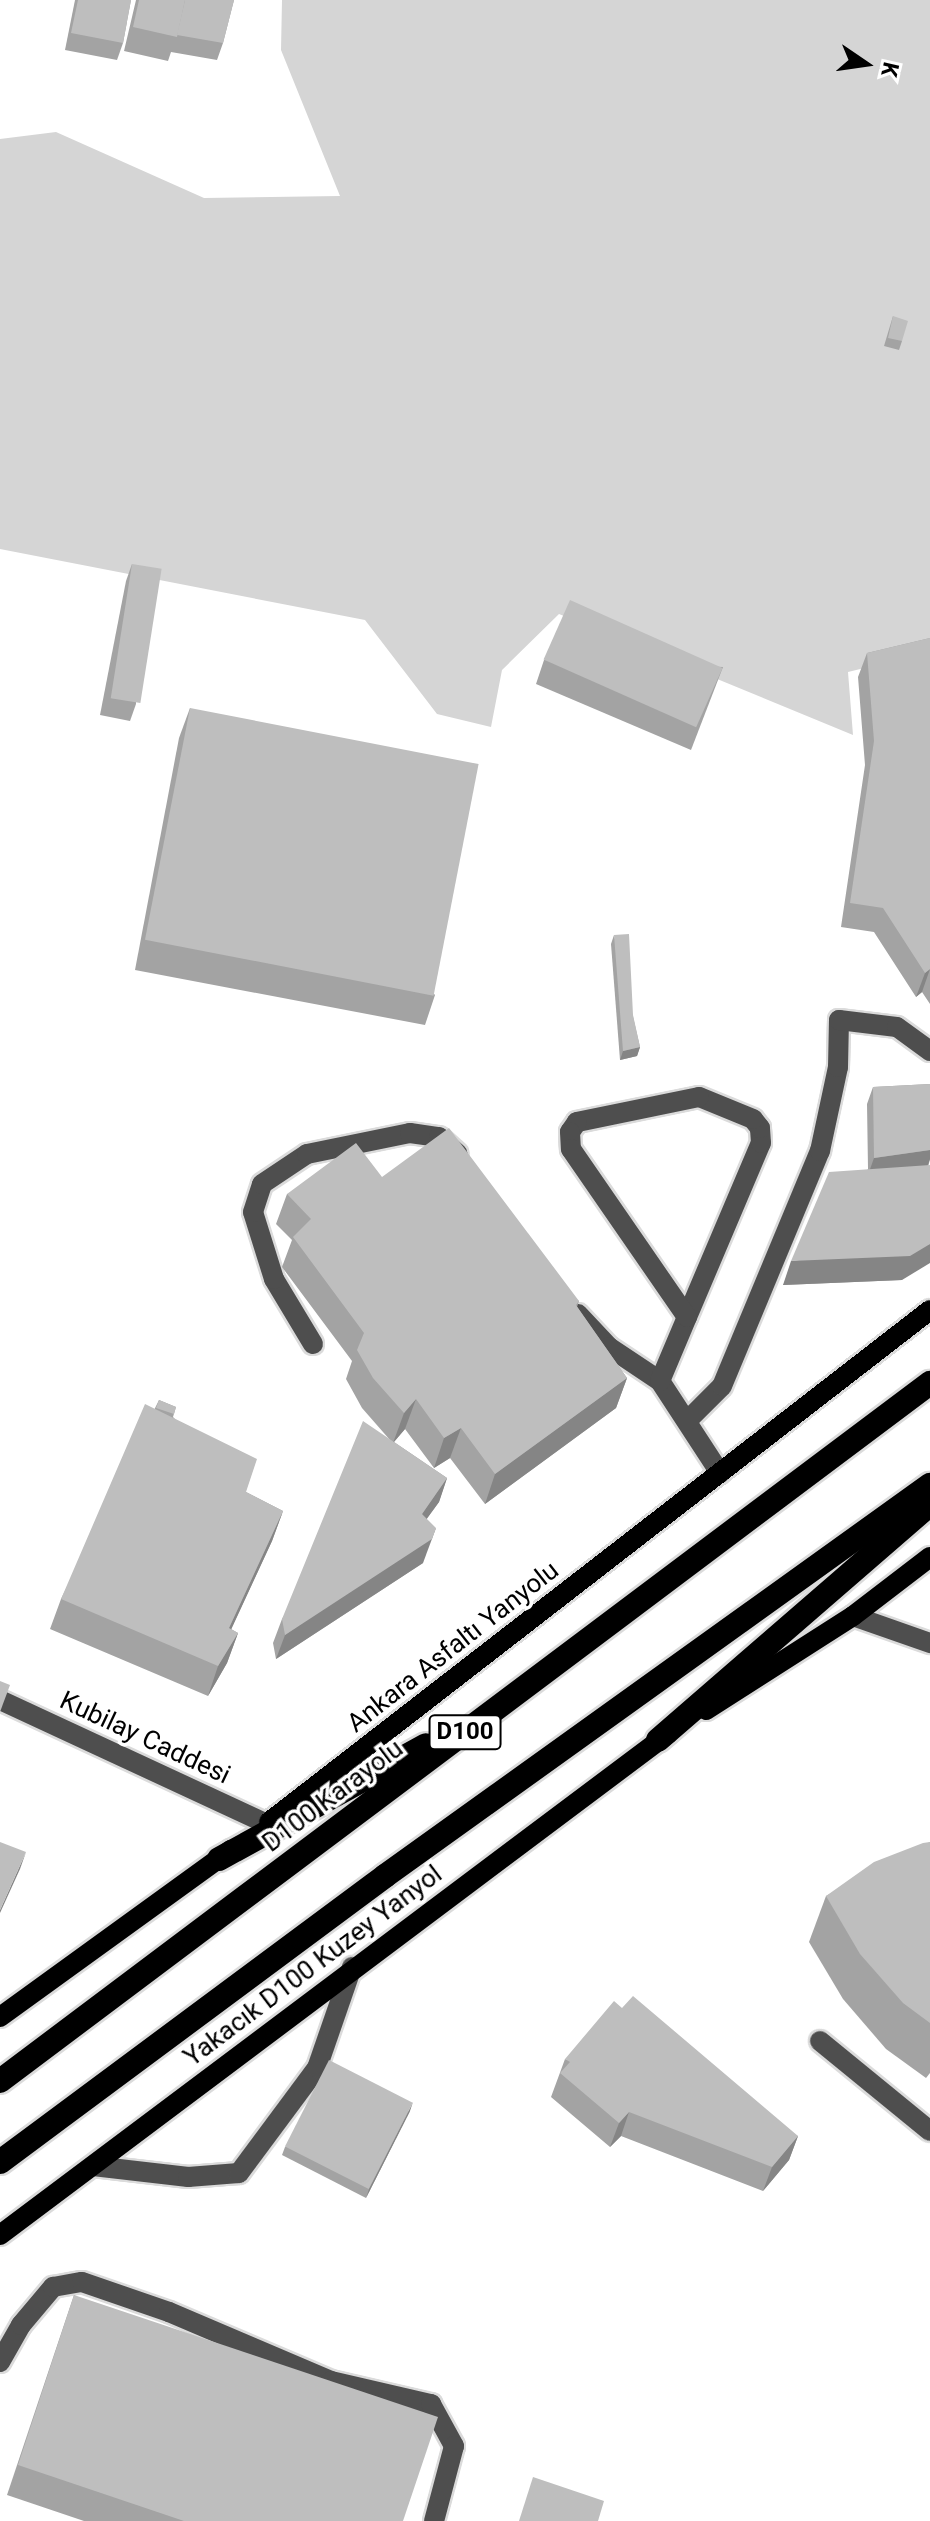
<!DOCTYPE html>
<meta charset="utf-8">
<style>
body{margin:0}
#map{position:relative;width:930px;height:2521px;overflow:hidden;background:#fff;font-family:Roboto,sans-serif}
div>[style]{position:absolute}
.green>*{inset:0;background:#d5d5d5}
.roads{filter:drop-shadow(2px 0 #dbdbdb) drop-shadow(-2px 0 #dbdbdb) drop-shadow(0 2px #dbdbdb) drop-shadow(0 -2px #dbdbdb)}
.minor>*{height:20px;margin:-10px;padding:0 10px;transform-origin:10px;border-radius:10px;background:#4e4e4e}
.major>*{height:20px;margin:-10px;padding:0 10px;transform-origin:10px;border-radius:10px;background:#000}
.highway>*{height:24px;margin:-12px;padding:0 12px;transform-origin:12px;border-radius:12px;background:#000}
.wall>*{inset:0;background:#a3a3a3}
.shaded-wall>*{inset:0;background:#858585}
.building>*{inset:0;background:#bebebe;transform-origin:0 0}
span{translate:-50% -50%;white-space:nowrap;text-align:center;line-height:1.15;-webkit-text-stroke:7px #fff;paint-order:stroke}
.shield-label span{padding:2px 6px;background:#fff;border:2px solid;border-radius:6px;-webkit-text-stroke-width:0}
.shield-label{font-size:24px;color:#000;font-weight:700}
.street-label{font-size:26px;color:#000}
.north{position:absolute;left:826px;top:24px;width:80px;height:80px;-webkit-text-stroke:6px #fff;paint-order:stroke;rotate:103deg;font-size:22px;font-weight:700;line-height:32px;text-align:center;color:#000}
.north::after{content:'';display:block;margin:auto;width:28px;height:36px;background:#000;clip-path:polygon(50% 0,100% 100%,50% 72%,0 100%)}
</style>
<div id="map">
<div class="green">
<div style="clip-path:polygon(282px 0,930px 0,930px 652px,848px 672px,853px 735px,559px 614px,502px 670px,491px 727px,437px 714px,365px 620px,0 549px,0 139px,56px 132px,204px 198px,340px 196px,281px 50px)"></div>
</div>
<div class="roads">
<div class="minor">
<div style="left:578px;top:1314px;width:45px;rotate:46.8deg"></div>
<div style="left:609px;top:1347px;width:61px;rotate:33.7deg"></div>
<div style="left:660px;top:1381px;width:110px;rotate:56.9deg"></div>
<div style="left:313px;top:1344px;width:76px;rotate:-121deg"></div>
<div style="left:274px;top:1279px;width:70px;rotate:-107.4deg"></div>
<div style="left:253px;top:1212px;width:29px;rotate:-72deg"></div>
<div style="left:262px;top:1184px;width:54px;rotate:-33.7deg"></div>
<div style="left:307px;top:1154px;width:105px;rotate:-11.5deg"></div>
<div style="left:410px;top:1133px;width:29px;rotate:8deg"></div>
<div style="left:439px;top:1137px;width:25px;rotate:42deg"></div>
<div style="left:660px;top:1381px;width:69px;rotate:-67.1deg"></div>
<div style="left:687px;top:1317px;width:189px;rotate:-67deg"></div>
<div style="left:761px;top:1143px;width:15px;rotate:-94deg"></div>
<div style="left:760px;top:1128px;width:11px;rotate:-128deg"></div>
<div style="left:753px;top:1119px;width:58px;rotate:-157.8deg"></div>
<div style="left:699px;top:1097px;width:125px;rotate:168.4deg"></div>
<div style="left:577px;top:1122px;width:12px;rotate:125deg"></div>
<div style="left:570px;top:1132px;width:17px;rotate:87deg"></div>
<div style="left:571px;top:1149px;width:204px;rotate:55.4deg"></div>
<div style="left:687px;top:1421px;width:49px;rotate:-45deg"></div>
<div style="left:722px;top:1386px;width:255px;rotate:-67.4deg"></div>
<div style="left:820px;top:1151px;width:86px;rotate:-77.9deg"></div>
<div style="left:838px;top:1067px;width:47px;rotate:-88.8deg"></div>
<div style="left:839px;top:1020px;width:58px;rotate:6.9deg"></div>
<div style="left:897px;top:1027px;width:41px;rotate:36deg"></div>
<div style="left:853px;top:1616px;width:82px;rotate:19.3deg"></div>
<div style="left:0;top:1700px;width:294px;rotate:24.9deg"></div>
<div style="left:820px;top:2041px;width:142px;rotate:39.3deg"></div>
<div style="left:93px;top:2166px;width:96px;rotate:6.6deg"></div>
<div style="left:188px;top:2177px;width:51px;rotate:-4.5deg"></div>
<div style="left:239px;top:2173px;width:131px;rotate:-53.4deg"></div>
<div style="left:317px;top:2068px;width:107px;rotate:-70.9deg"></div>
<div style="left:0;top:2362px;width:43px;rotate:-60.4deg"></div>
<div style="left:21px;top:2325px;width:50px;rotate:-49.9deg"></div>
<div style="left:53px;top:2287px;width:29px;rotate:-10deg"></div>
<div style="left:82px;top:2282px;width:92px;rotate:19deg"></div>
<div style="left:169px;top:2312px;width:176px;rotate:23.1deg"></div>
<div style="left:331px;top:2381px;width:103px;rotate:13deg"></div>
<div style="left:431px;top:2404px;width:48px;rotate:61.3deg"></div>
<div style="left:454px;top:2446px;width:78px;rotate:104.9deg"></div>
</div>
<div class="major">
<div style="left:706px;top:1710px;width:174px;rotate:-32.6deg"></div>
<div style="left:853px;top:1616px;width:97px;rotate:-37.5deg"></div>
<div style="left:269px;top:1822px;width:836px;rotate:-37.76deg"></div>
<div style="left:0;top:2017px;width:285px;rotate:-35.9deg"></div>
<div style="left:0;top:2235px;width:836px;rotate:-36.88deg"></div>
</div>
<div class="highway">
<div style="left:658px;top:1740px;width:360px;rotate:-40.9deg"></div>
<div style="left:219px;top:1859px;width:236px;rotate:-28.8deg"></div>
<div style="left:0;top:2081px;width:1163px;rotate:-36.89deg"></div>
<div style="left:0;top:2162px;width:480px;rotate:-36.6deg"></div>
<div style="left:385px;top:1876px;width:671px;rotate:-35.66deg"></div>
</div>
</div>
<div class="wall">
<div style="clip-path:polygon(75px 0,131px 0,123px 43px,117px 60px,65px 50px)"></div>
<div style="clip-path:polygon(136px 0,234px 0,223px 43px,217px 60px,171px 52px,168px 61px,124px 51px)"></div>
<div style="clip-path:polygon(893px 316px,902px 341px,899px 350px,884px 346px)"></div>
<div style="clip-path:polygon(132px 564px,136px 704px,130px 721px,100px 715px,126px 581px)"></div>
<div style="clip-path:polygon(930px 638px,930px 1004px,922px 992px,916px 997px,874px 932px,841px 927px,865px 765px,858px 677px,867px 653px)"></div>
<div style="clip-path:polygon(544px 660px,723px 667px,691px 750px,536px 684px)"></div>
<div style="clip-path:polygon(190px 708px,435px 995px,425px 1025px,135px 970px,179px 738px)"></div>
<div style="clip-path:polygon(614px 935px,640px 1047px,637px 1056px,620px 1060px,611px 944px)"></div>
<div style="clip-path:polygon(930px 1084px,930px 1159px,902px 1280px,783px 1285px,868px 1169px,867px 1104px,873px 1087px)"></div>
<div style="clip-path:polygon(382px 1177px,579px 1301px,577px 1307px,627px 1378px,616px 1408px,485px 1504px,450px 1458px,434px 1468px,405px 1429px,394px 1442px,447px 1478px,439px 1502px,427px 1518px,423px 1563px,276px 1659px,273px 1643px,282px 1619px,390px 1440px,362px 1408px,346px 1379px,352px 1361px,282px 1267px,292px 1240px,276px 1224px,287px 1194px)"></div>
<div style="clip-path:polygon(159px 1400px,176px 1407px,173px 1417px,246px 1492px,283px 1511px,272px 1541px,231px 1629px,238px 1633px,227px 1663px,208px 1696px,50px 1629px,61px 1599px)"></div>
<div style="clip-path:polygon(930px 1842px,930px 2073px,926px 2078px,886px 2049px,843px 1999px,809px 1942px,826px 1896px)"></div>
<div style="clip-path:polygon(565px 2059px,798px 2136px,789px 2160px,763px 2191px,621px 2136px,610px 2147px,551px 2097px)"></div>
<div style="clip-path:polygon(410px 2111px,366px 2198px,282px 2155px,285px 2147px)"></div>
<div style="clip-path:polygon(74px 2295px,403px 2521px,84px 2521px,7px 2495px)"></div>
</div>
<div class="shaded-wall">
<div style="clip-path:polygon(930px 969px,922px 992px,916px 997px,925px 973px)"></div>
<div style="clip-path:polygon(640px 1047px,637px 1056px,620px 1060px,623px 1051px)"></div>
<div style="clip-path:polygon(930px 1150px,930px 1159px,927px 1167px,868px 1175px,874px 1158px)"></div>
<div style="clip-path:polygon(930px 1244px,930px 1263px,902px 1280px,783px 1285px,791px 1261px)"></div>
<div style="clip-path:polygon(627px 1378px,616px 1408px,485px 1504px,495px 1474px)"></div>
<div style="clip-path:polygon(416px 1399px,405px 1429px,393px 1443px,404px 1413px)"></div>
<div style="clip-path:polygon(461px 1428px,450px 1458px,434px 1468px,444px 1438px)"></div>
<div style="clip-path:polygon(447px 1478px,439px 1502px,413px 1538px,422px 1514px)"></div>
<div style="clip-path:polygon(283px 1511px,272px 1541px,218px 1658px,229px 1628px)"></div>
<div style="clip-path:polygon(436px 1528px,423px 1563px,276px 1659px,285px 1635px)"></div>
<div style="clip-path:polygon(238px 1633px,227px 1663px,208px 1696px,218px 1666px)"></div>
<div style="clip-path:polygon(26px 1852px,20px 1869px,0 1913px,0 1910px)"></div>
<div style="clip-path:polygon(413px 2102px,410px 2111px,366px 2198px,369px 2189px)"></div>
<div style="clip-path:polygon(629px 2112px,621px 2136px,610px 2147px,619px 2123px)"></div>
<div style="clip-path:polygon(798px 2136px,789px 2160px,763px 2191px,772px 2167px)"></div>
</div>
<div class="building">
<div style="clip-path:polygon(78px 0,131px 0,123px 43px,71px 33px)"></div>
<div style="clip-path:polygon(139px 0,185px 0,177px 37px,133px 27px)"></div>
<div style="clip-path:polygon(185px 0,234px 0,223px 43px,177px 35px)"></div>
<div style="clip-path:polygon(893px 316px,908px 321px,902px 341px,888px 338px)"></div>
<div style="left:132px;top:564px;width:30px;height:136px;rotate:9deg"></div>
<div style="left:570px;top:600px;width:167px;height:65px;rotate:24deg"></div>
<div style="clip-path:polygon(930px 638px,930px 969px,925px 973px,883px 908px,850px 903px,874px 741px,867px 653px)"></div>
<div style="left:190px;top:708px;width:294px;height:236px;rotate:11deg"></div>
<div style="clip-path:polygon(629px 934px,633px 1015px,640px 1047px,623px 1051px,614px 935px)"></div>
<div style="clip-path:polygon(930px 1084px,930px 1150px,874px 1158px,873px 1087px)"></div>
<div style="clip-path:polygon(449px 1128px,579px 1301px,576px 1305px,627px 1378px,495px 1474px,461px 1428px,444px 1438px,416px 1399px,404px 1413px,373px 1378px,357px 1350px,364px 1333px,293px 1237px,311px 1219px,287px 1194px,356px 1143px,382px 1177px)"></div>
<div style="clip-path:polygon(930px 1165px,930px 1244px,910px 1256px,791px 1261px,829px 1172px)"></div>
<div style="clip-path:polygon(159px 1400px,176px 1407px,174px 1414px,156px 1408px)"></div>
<div style="clip-path:polygon(145px 1404px,257px 1459px,246px 1492px,283px 1511px,229px 1628px,238px 1633px,218px 1666px,61px 1599px)"></div>
<div style="clip-path:polygon(363px 1421px,447px 1478px,422px 1514px,436px 1528px,432px 1539px,285px 1635px,282px 1619px)"></div>
<div style="clip-path:polygon(0 1681px,10px 1685px,0 1712px)"></div>
<div style="clip-path:polygon(0 1842px,26px 1852px,0 1910px)"></div>
<div style="clip-path:polygon(930px 1842px,930px 2023px,903px 2003px,860px 1954px,826px 1896px,874px 1862px,923px 1843px)"></div>
<div style="clip-path:polygon(633px 1996px,798px 2136px,772px 2167px,629px 2112px,619px 2123px,560px 2073px,570px 2062px,565px 2059px,614px 2001px,622px 2008px)"></div>
<div style="left:329px;top:2060px;width:94px;height:97px;rotate:27deg"></div>
<div style="clip-path:polygon(74px 2295px,438px 2417px,403px 2521px,184px 2521px,18px 2465px)"></div>
<div style="clip-path:polygon(533px 2477px,604px 2501px,598px 2521px,519px 2521px)"></div>
</div>
<div class="shield-label">
<span style="left:465px;top:1732px">D100</span>
</div>
<div class="street-label">
<span style="left:453px;top:1647px;rotate:-38deg">Ankara Asfaltı Yanyolu</span>
<span style="left:145px;top:1738px;rotate:25deg">Kubilay Caddesi</span>
<span style="left:333px;top:1796px;rotate:-37deg">D100 Karayolu</span>
<span style="left:313px;top:1966px;rotate:-37deg">Yakacık D100 Kuzey Yanyol</span>
</div>
<div class="north">K</div>
</div>
